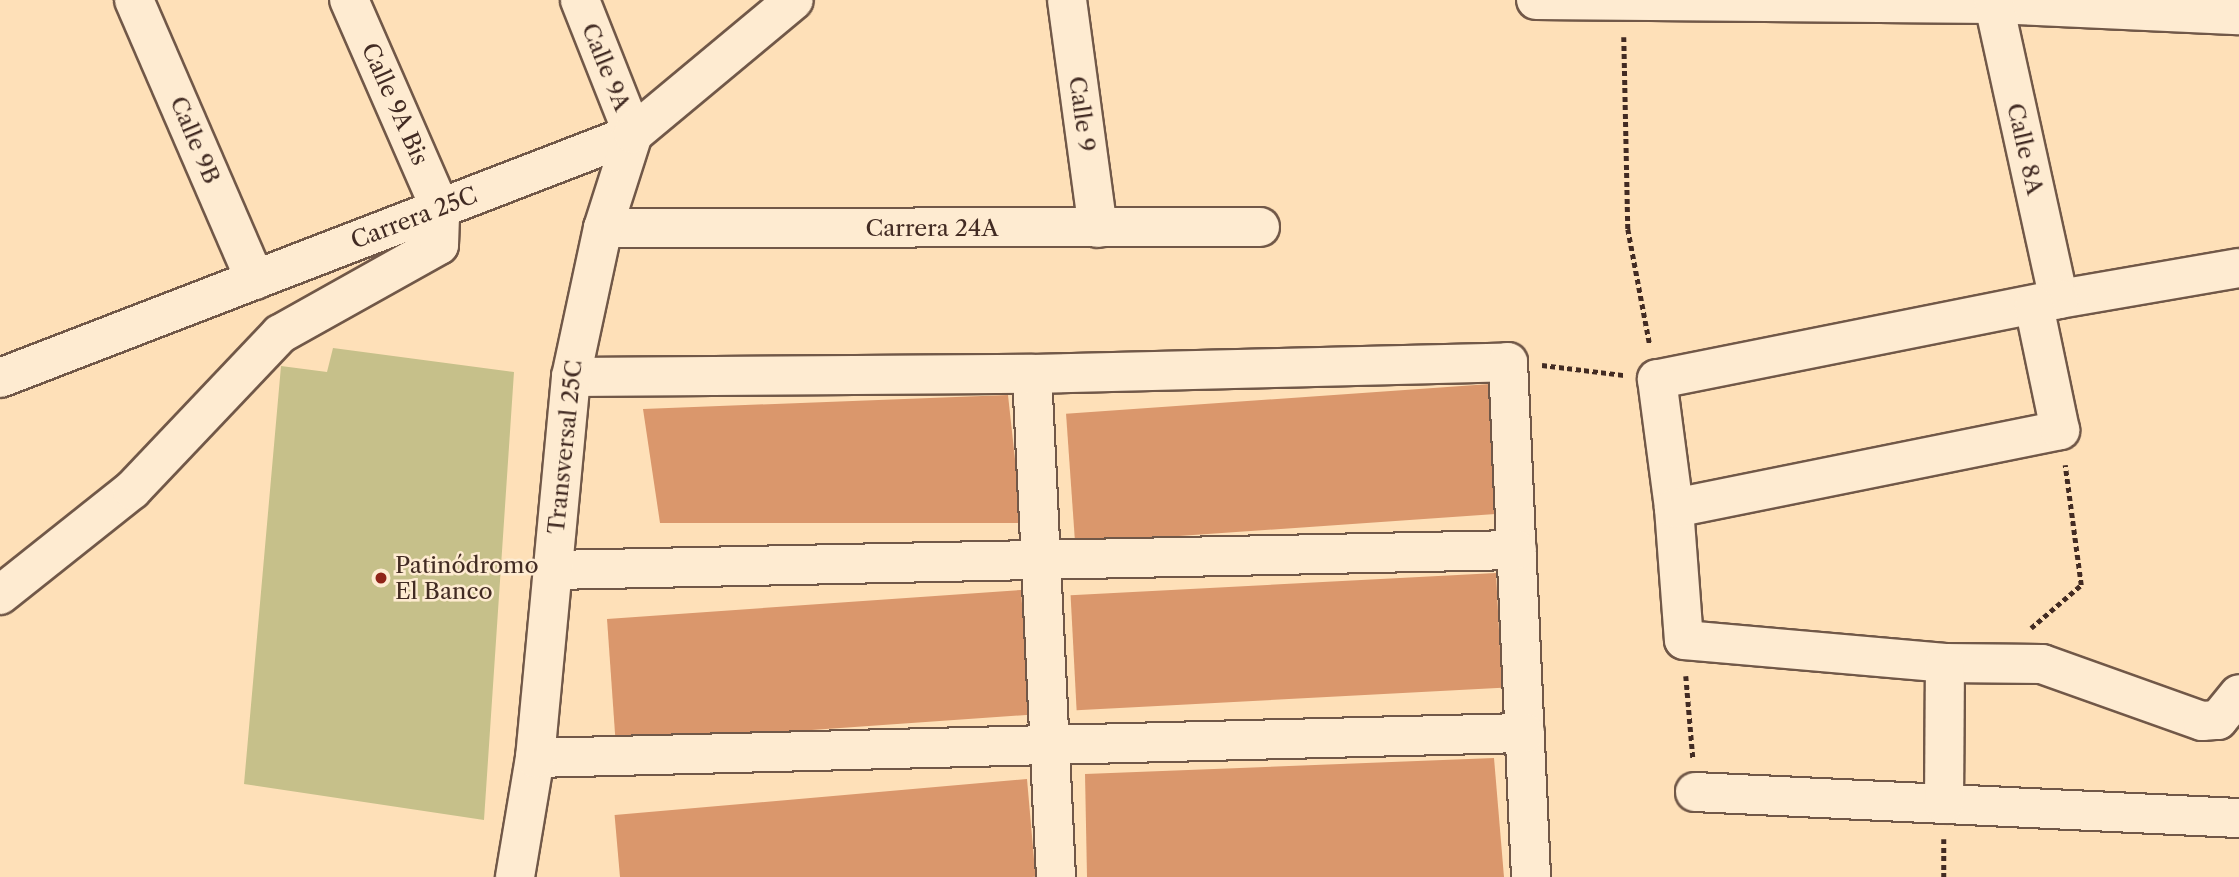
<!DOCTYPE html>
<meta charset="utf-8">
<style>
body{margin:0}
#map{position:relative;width:2239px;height:877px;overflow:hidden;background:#fee0b8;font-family:"Libre Caslon Text",serif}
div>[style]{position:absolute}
.green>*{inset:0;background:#c6c08a}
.building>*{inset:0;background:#da976c;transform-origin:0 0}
.path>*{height:4.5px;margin-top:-2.25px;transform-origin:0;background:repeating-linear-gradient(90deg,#422b23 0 5px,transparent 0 8.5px)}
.roads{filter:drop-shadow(2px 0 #715848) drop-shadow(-2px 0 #715848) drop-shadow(0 2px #715848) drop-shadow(0 -2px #715848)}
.minor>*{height:38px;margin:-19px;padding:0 19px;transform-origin:19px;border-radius:19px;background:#feebd1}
.tertiary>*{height:38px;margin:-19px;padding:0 19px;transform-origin:19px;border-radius:19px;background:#feebd1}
.dots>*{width:19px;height:19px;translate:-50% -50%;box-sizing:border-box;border:4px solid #feebd1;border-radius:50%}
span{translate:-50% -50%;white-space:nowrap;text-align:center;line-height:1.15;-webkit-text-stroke:5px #feebd1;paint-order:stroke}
.street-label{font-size:23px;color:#422b23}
.poi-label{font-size:23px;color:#422b23}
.left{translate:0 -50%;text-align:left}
</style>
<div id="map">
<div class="green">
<div style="clip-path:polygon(333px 348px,514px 372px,484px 820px,244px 784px,281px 366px,327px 372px)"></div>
</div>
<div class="building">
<div style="left:1490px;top:384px;width:130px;height:425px;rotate:86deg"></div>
<div style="clip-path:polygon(1008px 395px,1022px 523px,660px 523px,643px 409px)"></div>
<div style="left:1496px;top:573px;width:115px;height:426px;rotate:87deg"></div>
<div style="left:1021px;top:590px;width:125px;height:415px;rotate:86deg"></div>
<div style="clip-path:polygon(1494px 758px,1504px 877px,1087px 877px,1085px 774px)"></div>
<div style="left:1027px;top:779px;width:98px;height:414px;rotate:85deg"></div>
</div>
<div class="path">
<div style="left:1624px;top:37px;width:192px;rotate:88.8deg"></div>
<div style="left:1628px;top:229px;width:118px;rotate:79.3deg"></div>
<div style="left:1542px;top:365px;width:83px;rotate:7deg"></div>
<div style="left:2031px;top:628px;width:66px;rotate:-40.7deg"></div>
<div style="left:2081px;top:585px;width:121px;rotate:-97.6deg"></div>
<div style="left:1686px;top:676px;width:82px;rotate:85.1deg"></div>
<div style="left:1944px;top:839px;width:38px;rotate:90deg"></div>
</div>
<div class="roads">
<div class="minor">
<div style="left:134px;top:0;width:305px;rotate:66.6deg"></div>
<div style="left:1067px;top:0;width:230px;rotate:82.3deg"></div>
<div style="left:1536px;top:0;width:457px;rotate:0.5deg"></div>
<div style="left:1993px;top:4px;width:246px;rotate:2.6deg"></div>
<div style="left:1993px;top:0;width:306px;rotate:77.6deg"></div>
<div style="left:603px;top:228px;width:657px;rotate:-0.09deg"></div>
<div style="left:2239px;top:268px;width:183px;rotate:170.2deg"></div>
<div style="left:2059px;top:299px;width:410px;rotate:168.7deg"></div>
<div style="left:1657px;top:379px;width:130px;rotate:82.5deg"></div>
<div style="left:1674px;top:508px;width:132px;rotate:85.7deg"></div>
<div style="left:1684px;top:640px;width:262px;rotate:5deg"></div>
<div style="left:1945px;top:663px;width:97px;rotate:0.6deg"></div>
<div style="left:2042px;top:664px;width:170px;rotate:19.6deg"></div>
<div style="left:2202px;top:721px;width:16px;rotate:-4deg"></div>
<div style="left:2218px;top:720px;width:33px;rotate:-51deg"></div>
<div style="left:1032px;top:374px;width:504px;rotate:87.27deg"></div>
<div style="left:571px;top:377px;width:461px;rotate:-0.4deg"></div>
<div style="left:1032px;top:374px;width:476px;rotate:-1.4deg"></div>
<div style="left:1508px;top:362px;width:516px;rotate:87.44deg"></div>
<div style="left:0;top:378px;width:678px;rotate:-21.08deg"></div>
<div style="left:633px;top:134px;width:144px;rotate:-111.6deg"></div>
<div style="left:1674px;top:508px;width:394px;rotate:-11.4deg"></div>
<div style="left:2060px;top:430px;width:127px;rotate:-101.8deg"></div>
<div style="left:553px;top:570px;width:964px;rotate:-1.19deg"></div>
<div style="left:0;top:595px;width:169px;rotate:-38.5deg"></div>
<div style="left:132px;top:490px;width:215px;rotate:-46.5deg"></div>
<div style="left:280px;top:334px;width:182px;rotate:-29.2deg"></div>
<div style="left:439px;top:245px;width:37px;rotate:-88deg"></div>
<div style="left:440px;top:208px;width:227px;rotate:-113.6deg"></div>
<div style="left:535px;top:758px;width:990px;rotate:-1.45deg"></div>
<div style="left:1695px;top:792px;width:545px;rotate:2.74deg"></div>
<div style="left:1944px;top:804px;width:141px;rotate:-89.6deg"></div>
</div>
<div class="tertiary">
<div style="left:515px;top:877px;width:121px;rotate:-80.5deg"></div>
<div style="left:535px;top:758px;width:383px;rotate:-84.6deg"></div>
<div style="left:571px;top:377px;width:152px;rotate:-77.9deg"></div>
<div style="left:603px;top:228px;width:99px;rotate:-72.3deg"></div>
<div style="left:633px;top:134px;width:209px;rotate:-39.8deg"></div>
</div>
</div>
<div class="dots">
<div style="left:381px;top:578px;background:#8f2418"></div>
</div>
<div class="street-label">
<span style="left:606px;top:67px;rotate:68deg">Calle 9A</span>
<span style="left:395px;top:104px;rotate:66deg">Calle 9A Bis</span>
<span style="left:1082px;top:114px;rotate:82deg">Calle 9</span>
<span style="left:195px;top:140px;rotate:67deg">Calle 9B</span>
<span style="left:2025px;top:149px;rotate:77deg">Calle 8A</span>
<span style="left:414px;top:218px;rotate:-21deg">Carrera 25C</span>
<span style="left:932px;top:228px">Carrera 24A</span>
<span style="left:565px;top:447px;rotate:-84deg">Transversal 25C</span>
</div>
<div class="poi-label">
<span class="left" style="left:395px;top:578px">Patinódromo<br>El Banco</span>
</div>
</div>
